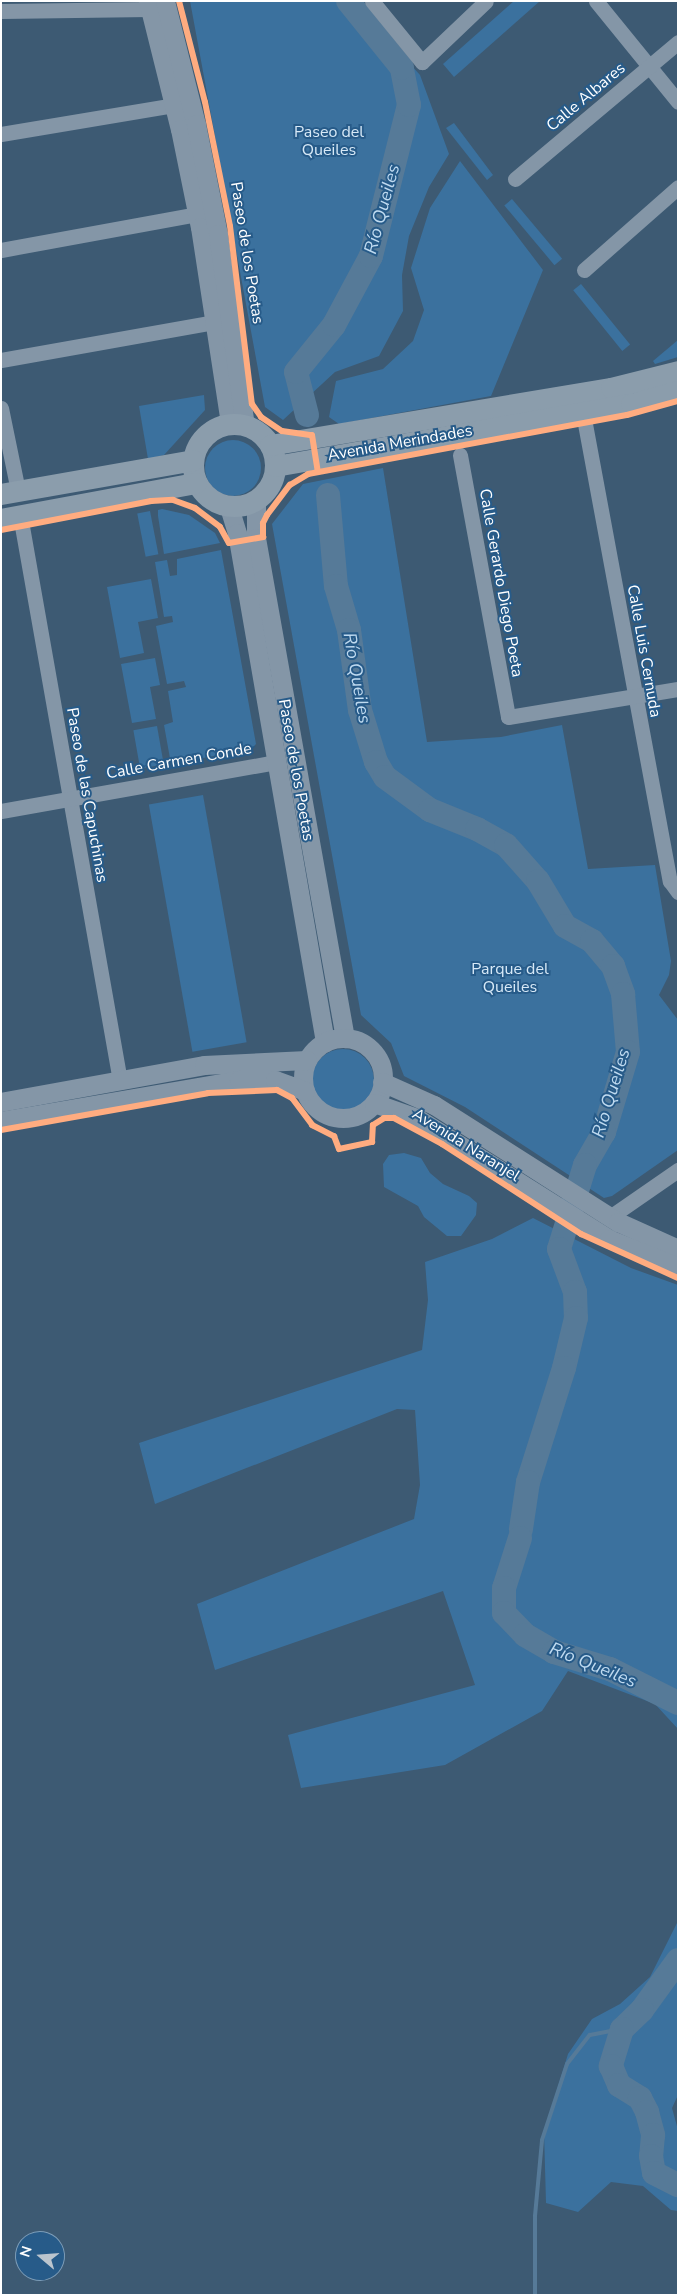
<!DOCTYPE html>
<meta charset="utf-8">
<style>
body{margin:0}
#map{position:relative;width:679px;height:2296px;overflow:hidden;background:#3d5a73;font-family:"Nunito Sans",sans-serif}
div>[style]{position:absolute}
.green>*{inset:0;background:#3b719e;transform-origin:0 0}
.round{border-radius:50%}
.stream>*{height:4px;margin:-2px;padding:0 2px;transform-origin:2px;border-radius:2px;background:#567a98}
.river>*{height:24px;margin:-12px;padding:0 12px;transform-origin:12px;border-radius:12px;background:#567a98}
.minor>*{height:15px;margin:-7.5px;padding:0 7.5px;transform-origin:7.5px;border-radius:7.5px;background:#8496a7}
.tertiary>*{height:19px;margin:-9.5px;padding:0 9.5px;transform-origin:9.5px;border-radius:9.5px;background:#8496a7}
.tertiary>.ring{margin:-9.5px;padding:0;box-sizing:content-box;background:none;border:19px solid #8496a7;border-radius:50%}
.secondary>*{height:21px;margin:-10.5px;padding:0 10.5px;transform-origin:10.5px;border-radius:10.5px;background:#8b9dac}
.secondary>.ring{margin:-10.5px;padding:0;box-sizing:content-box;background:none;border:21px solid #8b9dac;border-radius:50%}
.cycleway>*{height:6px;margin:-3px;padding:0 3px;transform-origin:3px;border-radius:3px;background:#ffac80}
span{translate:-50% -50%;white-space:nowrap;text-align:center;line-height:1.15;-webkit-text-stroke:4px #275b89;paint-order:stroke}
.street-label{font-size:16px;color:#fff}
.park-label{font-size:16px;color:#d7e9f7}
.water-label{font-size:18px;color:#bfdaf0;font-style:italic}
.frame{position:absolute;inset:0;border:2px solid #fff;pointer-events:none}
.north{position:absolute;left:15px;top:2231px;width:50px;height:50px;box-sizing:border-box;background:#275b89;border:1px solid #7d9db8;border-radius:50%;rotate:288deg;font-size:14px;font-weight:700;line-height:20px;text-align:center;color:#fff}
.north::after{content:'';display:block;margin:auto;width:18px;height:22px;background:#bbc5ce;clip-path:polygon(50% 0,100% 100%,50% 72%,0 100%)}
</style>
<div id="map">
<div class="green">
<div style="clip-path:polygon(190px 1px,353px 1px,420px 75px,449px 154px,429px 187px,409px 236px,402px 275px,403px 311px,379px 356px,335px 372px,283px 420px,265px 407px)"></div>
<div style="clip-path:polygon(514px 1px,540px 1px,454px 77px,443px 64px)"></div>
<div style="clip-path:polygon(454px 123px,493px 175px,487px 180px,446px 128px)"></div>
<div style="clip-path:polygon(460px 161px,543px 270px,491px 396px,339px 424px,329px 417px,336px 381px,383px 369px,413px 341px,424px 310px,411px 268px,430px 208px)"></div>
<div style="left:512px;top:199px;width:78px;height:10px;rotate:50deg"></div>
<div style="left:581px;top:284px;width:78px;height:10px;rotate:51deg"></div>
<div style="clip-path:polygon(678px 340px,678px 357px,655px 364px,653px 361px)"></div>
<div style="clip-path:polygon(204px 395px,205px 410px,164px 455px,148px 459px,139px 406px)"></div>
<div class="round" style="left:205px;top:440px;width:56px;height:56px"></div>
<div style="clip-path:polygon(383px 468px,427px 742px,501px 737px,562px 725px,588px 869px,655px 865px,671px 961px,669px 975px,659px 995px,678px 1020px,678px 1150px,612px 1196px,604px 1198px,465px 1107px,404px 1076px,391px 1043px,361px 1015px,272px 524px,303px 484px)"></div>
<div style="clip-path:polygon(162px 509px,189px 515px,215px 533px,220px 543px,164px 554px,158px 516px,158px 510px)"></div>
<div style="left:150px;top:511px;width:44px;height:13px;rotate:79deg"></div>
<div style="clip-path:polygon(221px 550px,256px 744px,251px 749px,171px 764px,164px 725px,173px 722px,168px 691px,186px 687px,184px 681px,167px 684px,156px 626px,173px 622px,172px 616px,164px 617px,155px 562px,167px 560px,170px 576px,177px 575px,177px 559px)"></div>
<div style="clip-path:polygon(151px 579px,158px 618px,138px 622px,144px 653px,120px 658px,107px 587px)"></div>
<div style="clip-path:polygon(155px 658px,160px 685px,150px 687px,156px 719px,132px 723px,121px 664px)"></div>
<div style="left:157px;top:726px;width:39px;height:24px;rotate:80deg"></div>
<div style="left:203px;top:795px;width:251px;height:55px;rotate:80deg"></div>
<div class="round" style="left:312px;top:1049px;width:62px;height:62px"></div>
<div style="clip-path:polygon(404px 1153px,421px 1158px,430px 1173px,443px 1184px,469px 1196px,477px 1203px,476px 1215px,461px 1236px,447px 1236px,424px 1217px,418px 1206px,384px 1187px,383px 1164px,389px 1155px)"></div>
<div style="clip-path:polygon(533px 1218px,631px 1268px,678px 1285px,678px 1729px,655px 1704px,568px 1671px,542px 1711px,445px 1765px,301px 1788px,288px 1735px,475px 1685px,443px 1591px,215px 1670px,197px 1604px,414px 1519px,420px 1485px,415px 1410px,397px 1409px,155px 1504px,139px 1443px,422px 1350px,428px 1300px,425px 1262px,492px 1239px)"></div>
<div style="clip-path:polygon(678px 1921px,678px 2095px,672px 2108px,678px 2130px,678px 2211px,671px 2210px,643px 2186px,611px 2182px,578px 2212px,546px 2203px,544px 2132px,568px 2054px,592px 2019px,620px 2004px,650px 1977px)"></div>
</div>
<div class="stream">
<div style="left:535px;top:2295px;width:79px;rotate:-90deg"></div>
<div style="left:535px;top:2216px;width:76px;rotate:-84.7deg"></div>
<div style="left:542px;top:2140px;width:80px;rotate:-71.8deg"></div>
<div style="left:567px;top:2064px;width:37px;rotate:-52deg"></div>
<div style="left:590px;top:2035px;width:33px;rotate:-11deg"></div>
</div>
<div class="river">
<div style="left:307px;top:415px;width:44px;rotate:-104.3deg"></div>
<div style="left:296px;top:372px;width:60px;rotate:-51deg"></div>
<div style="left:334px;top:325px;width:78px;rotate:-61.8deg"></div>
<div style="left:371px;top:256px;width:156px;rotate:-75.9deg"></div>
<div style="left:409px;top:105px;width:38px;rotate:-101deg"></div>
<div style="left:402px;top:68px;width:86px;rotate:-128.9deg"></div>
<div style="left:328px;top:495px;width:91px;rotate:85deg"></div>
<div style="left:336px;top:586px;width:46px;rotate:73.5deg"></div>
<div style="left:349px;top:630px;width:81px;rotate:82.2deg"></div>
<div style="left:360px;top:710px;width:54px;rotate:72.9deg"></div>
<div style="left:376px;top:762px;width:17px;rotate:59deg"></div>
<div style="left:385px;top:777px;width:56px;rotate:36.3deg"></div>
<div style="left:430px;top:810px;width:51px;rotate:22deg"></div>
<div style="left:477px;top:829px;width:33px;rotate:29deg"></div>
<div style="left:506px;top:845px;width:48px;rotate:48.4deg"></div>
<div style="left:538px;top:881px;width:52px;rotate:59deg"></div>
<div style="left:565px;top:926px;width:31px;rotate:29deg"></div>
<div style="left:592px;top:941px;width:33px;rotate:50deg"></div>
<div style="left:613px;top:966px;width:30px;rotate:70deg"></div>
<div style="left:623px;top:994px;width:58px;rotate:85.1deg"></div>
<div style="left:628px;top:1052px;width:84px;rotate:106.7deg"></div>
<div style="left:604px;top:1132px;width:38px;rotate:120deg"></div>
<div style="left:585px;top:1165px;width:88px;rotate:107.2deg"></div>
<div style="left:559px;top:1249px;width:46px;rotate:69.6deg"></div>
<div style="left:575px;top:1292px;width:26px;rotate:88deg"></div>
<div style="left:576px;top:1318px;width:51px;rotate:103.5deg"></div>
<div style="left:564px;top:1368px;width:120px;rotate:107.5deg"></div>
<div style="left:528px;top:1482px;width:48px;rotate:98.5deg"></div>
<div style="left:520px;top:1538px;width:52px;rotate:107.7deg"></div>
<div style="left:504px;top:1588px;width:25px;rotate:90deg"></div>
<div style="left:504px;top:1613px;width:30px;rotate:46deg"></div>
<div style="left:525px;top:1635px;width:34px;rotate:30deg"></div>
<div style="left:554px;top:1652px;width:59px;rotate:16.9deg"></div>
<div style="left:610px;top:1669px;width:76px;rotate:26.6deg"></div>
<div style="left:678px;top:1960px;width:62px;rotate:125.8deg"></div>
<div style="left:642px;top:2010px;width:28px;rotate:136deg"></div>
<div style="left:622px;top:2029px;width:39px;rotate:107deg"></div>
<div style="left:611px;top:2066px;width:21px;rotate:67deg"></div>
<div style="left:619px;top:2085px;width:25px;rotate:32deg"></div>
<div style="left:640px;top:2098px;width:16px;rotate:63deg"></div>
<div style="left:647px;top:2112px;width:24px;rotate:75deg"></div>
<div style="left:653px;top:2135px;width:21px;rotate:95deg"></div>
<div style="left:651px;top:2156px;width:17px;rotate:80deg"></div>
<div style="left:654px;top:2173px;width:27px;rotate:27deg"></div>
</div>
<div class="minor">
<div style="left:372px;top:1px;width:79px;rotate:50.7deg"></div>
<div style="left:422px;top:62px;width:88px;rotate:-43.6deg"></div>
<div style="left:596px;top:1px;width:130px;rotate:50.9deg"></div>
<div style="left:1px;top:11px;width:149px;rotate:-0.8deg"></div>
<div style="left:1px;top:134px;width:175px;rotate:-9.5deg"></div>
<div style="left:515px;top:179px;width:213px;rotate:-40deg"></div>
<div style="left:1px;top:250px;width:199px;rotate:-10.4deg"></div>
<div style="left:584px;top:270px;width:125px;rotate:-41.4deg"></div>
<div style="left:1px;top:360px;width:216px;rotate:-10.1deg"></div>
<div style="left:1px;top:408px;width:85px;rotate:78.4deg"></div>
<div style="left:583px;top:413px;width:476px;rotate:79.5deg"></div>
<div style="left:670px;top:881px;width:14px;rotate:54deg"></div>
<div style="left:460px;top:455px;width:266px;rotate:79.6deg"></div>
<div style="left:508px;top:717px;width:172px;rotate:-9.4deg"></div>
<div style="left:20px;top:515px;width:575px;rotate:79.98deg"></div>
<div style="left:1px;top:811px;width:278px;rotate:-10.1deg"></div>
<div style="left:610px;top:1217px;width:83px;rotate:-34.7deg"></div>
</div>
<div class="tertiary">
<div style="left:148px;top:1px;width:132px;rotate:76deg"></div>
<div style="left:180px;top:129px;width:100px;rotate:78.5deg"></div>
<div style="left:200px;top:227px;width:199px;rotate:81.3deg"></div>
<div style="left:165px;top:1px;width:127px;rotate:75.9deg"></div>
<div style="left:196px;top:124px;width:112px;rotate:78.7deg"></div>
<div style="left:218px;top:234px;width:193px;rotate:82deg"></div>
<div style="left:256px;top:501px;width:37px;rotate:90deg"></div>
<div style="left:256px;top:538px;width:508px;rotate:79.91deg"></div>
<div style="left:229px;top:507px;width:27px;rotate:73deg"></div>
<div style="left:237px;top:533px;width:517px;rotate:80.19deg"></div>
<div class="ring" style="left:303px;top:1038px;width:61px;height:61px"></div>
<div style="left:382px;top:1082px;width:57px;rotate:23.9deg"></div>
<div style="left:434px;top:1105px;width:218px;rotate:32.5deg"></div>
<div style="left:618px;top:1222px;width:66px;rotate:24.2deg"></div>
<div style="left:1px;top:1102px;width:206px;rotate:-10.3deg"></div>
<div style="left:204px;top:1065px;width:103px;rotate:-2.8deg"></div>
<div style="left:374px;top:1103px;width:46px;rotate:19.2deg"></div>
<div style="left:417px;top:1118px;width:227px;rotate:32.2deg"></div>
<div style="left:609px;top:1239px;width:74px;rotate:22.1deg"></div>
<div style="left:1px;top:1121px;width:242px;rotate:-9.8deg"></div>
<div style="left:239px;top:1080px;width:36px"></div>
<div style="left:275px;top:1080px;width:32px;rotate:20deg"></div>
</div>
<div class="secondary">
<div class="ring" style="left:193px;top:424px;width:61px;height:61px"></div>
<div style="left:270px;top:445px;width:346px;rotate:-9.5deg"></div>
<div style="left:611px;top:388px;width:69px;rotate:-14.2deg"></div>
<div style="left:275px;top:466px;width:361px;rotate:-9.9deg"></div>
<div style="left:631px;top:404px;width:49px;rotate:-15.5deg"></div>
<div style="left:1px;top:494px;width:195px;rotate:-10deg"></div>
<div style="left:1px;top:519px;width:198px;rotate:-10.5deg"></div>
</div>
<div class="cycleway">
<div style="left:179px;top:1px;width:104px;rotate:75.6deg"></div>
<div style="left:205px;top:102px;width:126px;rotate:78.6deg"></div>
<div style="left:230px;top:226px;width:179px;rotate:83deg"></div>
<div style="left:252px;top:404px;width:16px;rotate:55deg"></div>
<div style="left:261px;top:417px;width:25px;rotate:34deg"></div>
<div style="left:282px;top:431px;width:30px;rotate:8deg"></div>
<div style="left:312px;top:435px;width:37px;rotate:81deg"></div>
<div style="left:1px;top:530px;width:153px;rotate:-10.9deg"></div>
<div style="left:151px;top:501px;width:22px;rotate:-3deg"></div>
<div style="left:173px;top:500px;width:23px;rotate:20deg"></div>
<div style="left:195px;top:508px;width:31px;rotate:37deg"></div>
<div style="left:220px;top:527px;width:18px;rotate:61deg"></div>
<div style="left:229px;top:543px;width:35px;rotate:-10deg"></div>
<div style="left:263px;top:537px;width:14px;rotate:-90deg"></div>
<div style="left:263px;top:523px;width:9px;rotate:-63deg"></div>
<div style="left:267px;top:515px;width:38px;rotate:-53deg"></div>
<div style="left:290px;top:485px;width:21px;rotate:-31deg"></div>
<div style="left:308px;top:474px;width:324px;rotate:-10.5deg"></div>
<div style="left:627px;top:415px;width:53px;rotate:-15.4deg"></div>
<div style="left:1px;top:1130px;width:210px;rotate:-10.1deg"></div>
<div style="left:208px;top:1093px;width:69px;rotate:-2.5deg"></div>
<div style="left:277px;top:1090px;width:17px;rotate:28deg"></div>
<div style="left:292px;top:1098px;width:34px;rotate:53deg"></div>
<div style="left:312px;top:1125px;width:25px;rotate:27deg"></div>
<div style="left:334px;top:1136px;width:14px;rotate:69deg"></div>
<div style="left:339px;top:1149px;width:34px;rotate:-12deg"></div>
<div style="left:372px;top:1142px;width:17px;rotate:-87deg"></div>
<div style="left:373px;top:1125px;width:13px;rotate:-32deg"></div>
<div style="left:384px;top:1118px;width:10px"></div>
<div style="left:394px;top:1118px;width:55px;rotate:28.4deg"></div>
<div style="left:442px;top:1144px;width:166px;rotate:32.9deg"></div>
<div style="left:581px;top:1234px;width:107px;rotate:24.4deg"></div>
</div>
<div class="street-label">
<span style="left:586px;top:97px;rotate:-40deg">Calle Albares</span>
<span style="left:247px;top:253px;rotate:81deg">Paseo de los Poetas</span>
<span style="left:400px;top:443px;rotate:-10deg">Avenida Merindades</span>
<span style="left:501px;top:583px;rotate:80deg">Calle Gerardo Diego Poeta</span>
<span style="left:644px;top:651px;rotate:80deg">Calle Luis Cernuda</span>
<span style="left:179px;top:761px;rotate:-10deg">Calle Carmen Conde</span>
<span style="left:296px;top:770px;rotate:80deg">Paseo de los Poetas</span>
<span style="left:87px;top:795px;rotate:80deg">Paseo de las Capuchinas</span>
<span style="left:466px;top:1145px;rotate:32deg">Avenida Naranjel</span>
</div>
<div class="park-label">
<span style="left:329px;top:141px">Paseo del<br>Queiles</span>
<span style="left:510px;top:978px">Parque del<br>Queiles</span>
</div>
<div class="water-label">
<span style="left:382px;top:209px;rotate:-75deg">Río Queiles</span>
<span style="left:357px;top:678px;rotate:80deg">Río Queiles</span>
<span style="left:611px;top:1093px;rotate:-73deg">Río Queiles</span>
<span style="left:593px;top:1665px;rotate:22deg">Río Queiles</span>
</div>
<div class="frame"></div>
<div class="north">N</div>
</div>
